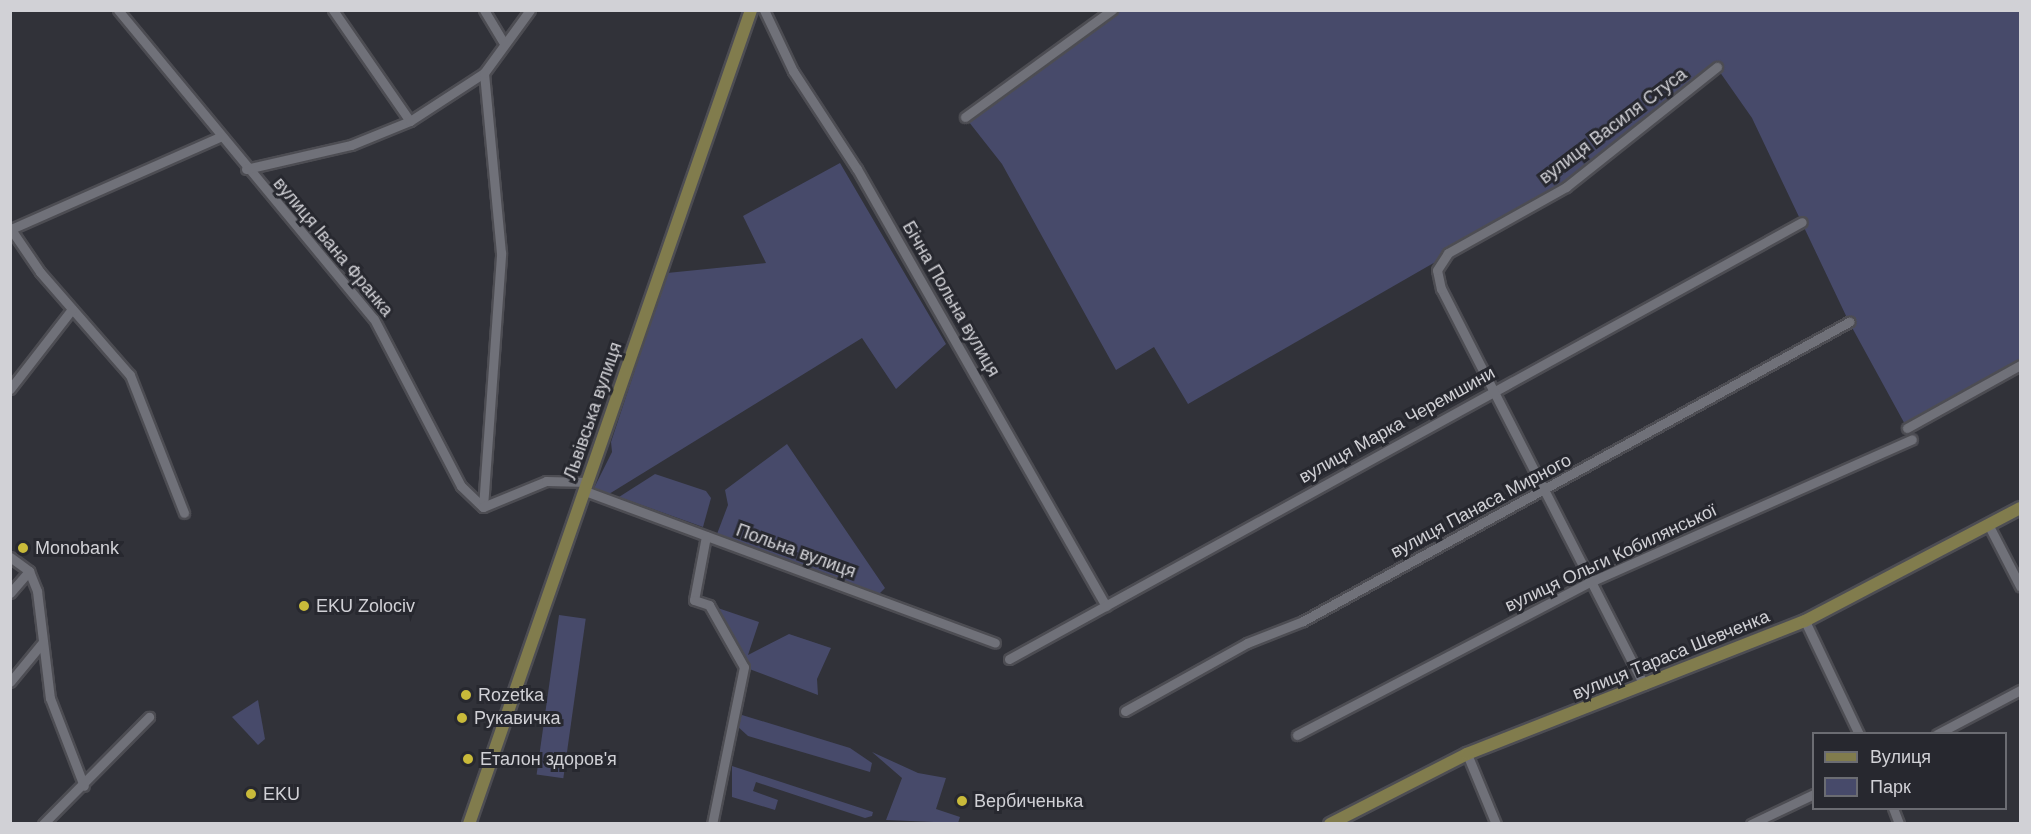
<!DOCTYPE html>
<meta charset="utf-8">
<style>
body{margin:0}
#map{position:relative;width:2031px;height:834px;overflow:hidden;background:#313239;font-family:Arial,sans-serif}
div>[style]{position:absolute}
.green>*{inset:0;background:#474a6a;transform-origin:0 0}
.roads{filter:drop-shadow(2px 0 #4d4d53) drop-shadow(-2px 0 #4d4d53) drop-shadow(0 2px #4d4d53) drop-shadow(0 -2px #4d4d53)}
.minor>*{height:9px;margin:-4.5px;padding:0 4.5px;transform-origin:4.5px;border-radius:4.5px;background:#707179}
.major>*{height:12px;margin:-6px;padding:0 6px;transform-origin:6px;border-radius:6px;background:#817c4d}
.dots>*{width:16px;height:16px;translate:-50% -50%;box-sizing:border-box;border:3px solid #27282f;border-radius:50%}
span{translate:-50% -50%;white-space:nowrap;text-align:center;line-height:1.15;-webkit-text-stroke:6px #27282f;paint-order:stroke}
.street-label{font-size:18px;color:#d1d1d6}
.poi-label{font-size:18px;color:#d1d1d6}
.left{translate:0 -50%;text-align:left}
.frame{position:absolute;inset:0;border:12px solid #d1d1d6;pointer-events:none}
.legend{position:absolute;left:1812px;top:732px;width:195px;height:78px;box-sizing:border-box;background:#27282f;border:2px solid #6b6c72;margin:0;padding:8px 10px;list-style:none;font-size:18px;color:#d1d1d6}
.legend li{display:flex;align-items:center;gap:12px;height:30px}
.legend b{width:30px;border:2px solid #6b6c72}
</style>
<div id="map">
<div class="green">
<div style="clip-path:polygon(1107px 11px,2020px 11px,2020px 365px,1907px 428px,1849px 322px,1752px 118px,1717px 68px,1566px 187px,1188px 404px,1154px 347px,1116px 370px,1002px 164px,965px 117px)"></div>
<div style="clip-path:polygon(840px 163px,946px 344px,896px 389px,862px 338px,609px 494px,594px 488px,612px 452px,611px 442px,667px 273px,766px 263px,743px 216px)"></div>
<div style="clip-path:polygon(787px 444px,885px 588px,879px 594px,717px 534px,728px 505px,725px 490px)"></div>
<div style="clip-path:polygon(655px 474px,706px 491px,711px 498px,703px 527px,619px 497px)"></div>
<div style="clip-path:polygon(709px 605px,759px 622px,748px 655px,789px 634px,831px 648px,817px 679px,818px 695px,744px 667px)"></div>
<div style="left:559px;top:615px;width:27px;height:161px;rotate:8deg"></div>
<div style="clip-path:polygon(258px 700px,265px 739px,258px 745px,232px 717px)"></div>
<div style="clip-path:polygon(742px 715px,850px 748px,872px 763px,870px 772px,748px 736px,736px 725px)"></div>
<div style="clip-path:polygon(872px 752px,918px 773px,946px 778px,936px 809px,960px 817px,958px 823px,886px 820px,902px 778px)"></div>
<div style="clip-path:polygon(732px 766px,873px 812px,872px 816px,865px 818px,756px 782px,753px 791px,778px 800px,775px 810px,732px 797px)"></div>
</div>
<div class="roads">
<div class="minor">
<div style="left:118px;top:10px;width:401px;rotate:50.4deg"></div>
<div style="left:374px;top:319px;width:188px;rotate:62.5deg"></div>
<div style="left:461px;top:486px;width:30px;rotate:44deg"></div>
<div style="left:333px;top:10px;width:135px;rotate:55.3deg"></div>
<div style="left:484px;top:10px;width:37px;rotate:59deg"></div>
<div style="left:764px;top:10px;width:68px;rotate:64.6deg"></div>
<div style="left:793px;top:71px;width:117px;rotate:56.9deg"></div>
<div style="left:857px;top:169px;width:503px;rotate:60.33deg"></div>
<div style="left:965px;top:117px;width:182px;rotate:-36.1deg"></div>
<div style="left:246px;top:169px;width:108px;rotate:-12.9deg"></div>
<div style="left:351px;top:145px;width:64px;rotate:-22.1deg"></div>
<div style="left:410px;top:121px;width:88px;rotate:-33deg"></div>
<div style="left:10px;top:228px;width:53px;rotate:55.7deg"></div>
<div style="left:40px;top:272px;width:137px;rotate:48.9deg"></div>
<div style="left:130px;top:375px;width:148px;rotate:68.6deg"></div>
<div style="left:11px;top:229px;width:228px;rotate:-23.8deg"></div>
<div style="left:10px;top:389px;width:101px;rotate:-52.2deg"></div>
<div style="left:1907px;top:428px;width:129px;rotate:-29.1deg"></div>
<div style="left:585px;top:491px;width:437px;rotate:20.3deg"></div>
<div style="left:483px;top:507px;width:255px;rotate:-85.9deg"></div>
<div style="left:501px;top:253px;width:181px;rotate:-95.4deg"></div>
<div style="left:484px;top:73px;width:78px;rotate:-53.9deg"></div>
<div style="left:483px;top:507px;width:68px;rotate:-22.4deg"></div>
<div style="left:546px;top:481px;width:41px;rotate:1.4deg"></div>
<div style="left:1989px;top:526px;width:68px;rotate:62.7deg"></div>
<div style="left:706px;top:536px;width:65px;rotate:100.6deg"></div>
<div style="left:694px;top:600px;width:16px;rotate:18deg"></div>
<div style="left:709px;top:605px;width:71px;rotate:60.6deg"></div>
<div style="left:744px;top:667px;width:160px;rotate:101.5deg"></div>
<div style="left:10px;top:557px;width:24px;rotate:36deg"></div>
<div style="left:29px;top:571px;width:22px;rotate:68deg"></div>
<div style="left:37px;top:591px;width:108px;rotate:83.1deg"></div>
<div style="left:50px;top:698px;width:94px;rotate:68.9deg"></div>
<div style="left:10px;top:593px;width:29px;rotate:-49deg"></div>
<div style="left:1805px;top:621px;width:125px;rotate:64.5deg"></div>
<div style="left:1009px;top:659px;width:905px;rotate:-28.86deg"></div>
<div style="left:10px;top:682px;width:52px;rotate:-50.5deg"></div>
<div style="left:1644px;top:685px;width:445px;rotate:-117.1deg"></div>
<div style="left:1441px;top:289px;width:19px;rotate:-102deg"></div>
<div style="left:1437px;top:270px;width:20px;rotate:-57deg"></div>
<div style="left:1448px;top:253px;width:135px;rotate:-29.2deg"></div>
<div style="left:1566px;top:187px;width:193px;rotate:-38.5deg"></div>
<div style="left:1125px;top:711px;width:140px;rotate:-29.1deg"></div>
<div style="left:1247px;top:643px;width:60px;rotate:-21.4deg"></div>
<div style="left:1303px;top:621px;width:623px;rotate:-28.71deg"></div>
<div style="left:1937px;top:734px;width:94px;rotate:-27.9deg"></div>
<div style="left:1297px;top:735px;width:331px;rotate:-27.6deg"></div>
<div style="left:1590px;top:582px;width:352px;rotate:-23.9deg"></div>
<div style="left:1467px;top:754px;width:76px;rotate:67.5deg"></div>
<div style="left:1893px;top:808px;width:17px;rotate:69deg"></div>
<div style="left:43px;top:824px;width:151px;rotate:-45.3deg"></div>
<div style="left:1751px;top:824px;width:70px;rotate:-25.5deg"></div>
</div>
<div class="major">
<div style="left:469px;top:824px;width:861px;rotate:-70.89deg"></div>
<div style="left:1330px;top:824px;width:154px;rotate:-27.1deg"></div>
<div style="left:1467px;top:754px;width:363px;rotate:-21.5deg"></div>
<div style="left:1805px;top:621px;width:243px;rotate:-27.7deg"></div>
</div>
</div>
<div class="dots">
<div style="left:23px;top:548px;background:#c9ba3a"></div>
<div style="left:304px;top:606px;background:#c9ba3a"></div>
<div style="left:466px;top:695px;background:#c9ba3a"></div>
<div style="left:462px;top:718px;background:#c9ba3a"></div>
<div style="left:468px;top:759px;background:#c9ba3a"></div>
<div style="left:251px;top:794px;background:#c9ba3a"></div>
<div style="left:962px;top:801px;background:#c9ba3a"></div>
</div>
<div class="street-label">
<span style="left:1613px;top:126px;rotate:-37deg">вулиця Василя Стуса</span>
<span style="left:333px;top:247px;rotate:50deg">вулиця Івана Франка</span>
<span style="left:951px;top:299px;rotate:60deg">Бічна Польна вулиця</span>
<span style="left:593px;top:411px;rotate:-71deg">Львівська вулиця</span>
<span style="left:1397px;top:425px;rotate:-29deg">вулиця Марка Черемшини</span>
<span style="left:1481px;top:506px;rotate:-28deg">вулиця Панаса Мирного</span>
<span style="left:796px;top:551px;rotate:20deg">Польна вулиця</span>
<span style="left:1611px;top:558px;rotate:-25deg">вулиця Ольги Кобилянської</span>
<span style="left:1671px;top:655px;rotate:-22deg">вулиця Тараса Шевченка</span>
</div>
<div class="poi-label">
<span class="left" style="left:35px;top:548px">Monobank</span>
<span class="left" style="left:316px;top:606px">EKU Zolociv</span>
<span class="left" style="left:478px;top:695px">Rozetka</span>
<span class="left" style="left:474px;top:718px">Рукавичка</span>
<span class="left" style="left:480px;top:759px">Еталон здоров'я</span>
<span class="left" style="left:263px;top:794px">EKU</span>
<span class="left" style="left:974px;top:801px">Вербиченька</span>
</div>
<div class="frame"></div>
<ul class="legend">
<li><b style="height:8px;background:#817c4d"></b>Вулиця</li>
<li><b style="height:16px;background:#474a6a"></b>Парк</li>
</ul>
</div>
